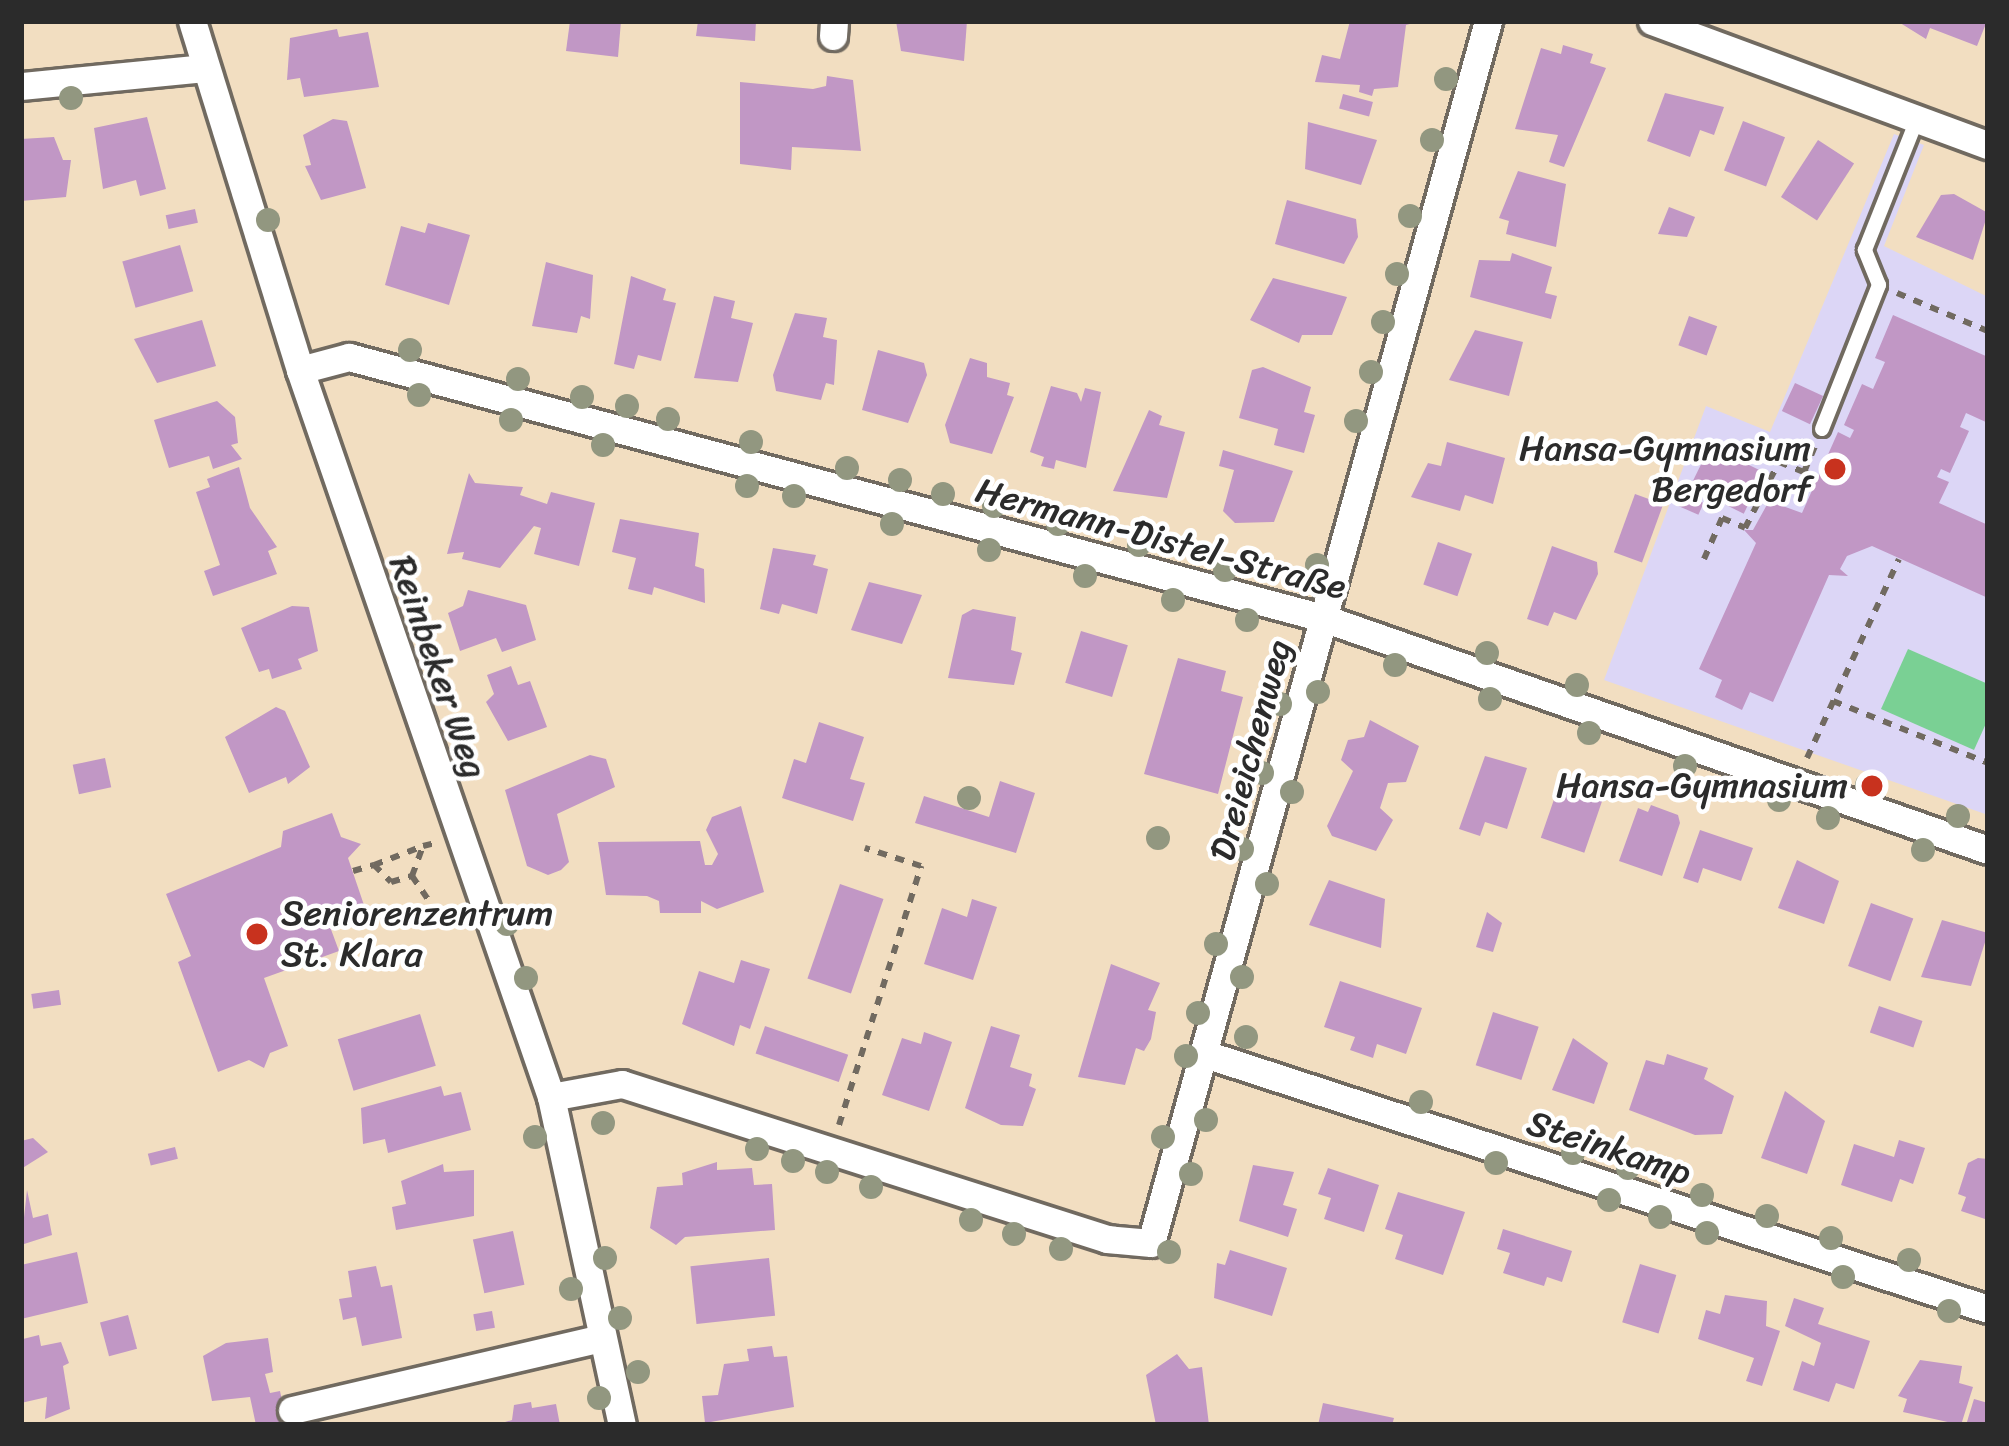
<!DOCTYPE html>
<meta charset="utf-8">
<style>
body{margin:0}
#map{position:relative;width:2009px;height:1446px;overflow:hidden;background:#f2dec1;font-family:Sriracha,sans-serif}
div>[style]{position:absolute}
.built>*{inset:0;background:#dcd6f6}
.green>*{inset:0;background:#7ad094}
.building>*{inset:0;background:#c197c5;transform-origin:0 0}
.path>*{height:6px;margin-top:-3px;transform-origin:0;background:repeating-linear-gradient(90deg,#716a60 0 9px,transparent 0 18px)}
.roads{filter:drop-shadow(3px 0 #716a60) drop-shadow(-3px 0 #716a60) drop-shadow(0 3px #716a60) drop-shadow(0 -3px #716a60)}
.lane>*{height:14px;margin:-7px;padding:0 7px;transform-origin:7px;border-radius:7px;background:#fff}
.street>*{height:27px;margin:-13.5px;padding:0 13.5px;transform-origin:13.5px;border-radius:13.5px;background:#fff}
.trees>*{width:24px;height:24px;margin:-12px;border-radius:50%;background:#929780}
.dots>*{width:33px;height:33px;translate:-50% -50%;box-sizing:border-box;border:6px solid #fff;border-radius:50%}
span{translate:-50% -50%;white-space:nowrap;text-align:center;line-height:1.15;-webkit-text-stroke:9px #fff;paint-order:stroke}
.poi-label{font-size:36px;color:#2b2b2b}
.right{translate:-100% -50%;text-align:right}
.left{translate:0 -50%;text-align:left}
.street-label{font-size:36px;color:#2b2b2b}
.frame{position:absolute;inset:0;border:24px solid #2b2b2b;pointer-events:none}
</style>
<div id="map">
<div class="built">
<div style="clip-path:polygon(1894px 134px,1924px 145px,1884px 246px,1988px 297px,1988px 815px,1604px 680px,1706px 406px,1770px 432px)"></div>
</div>
<div class="green">
<div style="clip-path:polygon(1908px 649px,1988px 684px,1988px 719px,1974px 750px,1881px 709px)"></div>
</div>
<div class="building">
<div style="clip-path:polygon(570px 21px,621px 21px,618px 57px,566px 51px)"></div>
<div style="clip-path:polygon(698px 21px,756px 21px,755px 41px,696px 36px)"></div>
<div style="clip-path:polygon(896px 21px,967px 21px,964px 61px,901px 51px)"></div>
<div style="clip-path:polygon(1350px 21px,1421px 21px,1406px 25px,1398px 87px,1374px 89px,1372px 96px,1359px 92px,1360px 85px,1315px 82px,1322px 55px,1340px 59px)"></div>
<div style="clip-path:polygon(1897px 21px,1987px 21px,1977px 46px,1930px 28px,1926px 39px)"></div>
<div style="clip-path:polygon(337px 29px,339px 37px,368px 32px,379px 87px,304px 97px,300px 78px,287px 80px,290px 38px)"></div>
<div style="clip-path:polygon(1563px 45px,1593px 54px,1590px 63px,1606px 68px,1564px 167px,1549px 162px,1558px 135px,1515px 129px,1541px 48px,1561px 54px)"></div>
<div style="clip-path:polygon(827px 76px,853px 80px,861px 151px,792px 147px,791px 170px,740px 164px,740px 82px,813px 89px,826px 86px)"></div>
<div style="clip-path:polygon(1665px 93px,1724px 107px,1714px 135px,1700px 130px,1690px 157px,1647px 141px)"></div>
<div style="left:1343px;top:94px;width:31px;height:15px;rotate:15deg"></div>
<div style="clip-path:polygon(147px 117px,166px 189px,140px 196px,136px 180px,103px 189px,94px 128px)"></div>
<div style="clip-path:polygon(333px 119px,347px 121px,366px 188px,321px 200px,305px 166px,311px 165px,303px 135px)"></div>
<div style="left:1743px;top:121px;width:45px;height:53px;rotate:21deg"></div>
<div style="clip-path:polygon(1308px 122px,1377px 140px,1361px 185px,1305px 169px)"></div>
<div style="clip-path:polygon(54px 137px,63px 160px,71px 160px,66px 197px,21px 201px,21px 139px)"></div>
<div style="left:1818px;top:140px;width:43px;height:68px;rotate:33deg"></div>
<div style="clip-path:polygon(1518px 171px,1566px 184px,1556px 247px,1506px 234px,1509px 221px,1499px 218px)"></div>
<div style="clip-path:polygon(1954px 194px,1988px 213px,1973px 260px,1916px 237px,1941px 195px)"></div>
<div style="clip-path:polygon(1287px 200px,1356px 219px,1358px 237px,1344px 264px,1275px 244px)"></div>
<div style="clip-path:polygon(1669px 207px,1695px 217px,1687px 237px,1658px 234px)"></div>
<div style="left:195px;top:209px;width:14px;height:30px;rotate:78deg"></div>
<div style="clip-path:polygon(428px 223px,470px 235px,449px 305px,385px 285px,401px 226px,425px 233px)"></div>
<div style="left:180px;top:245px;width:48px;height:60px;rotate:74deg"></div>
<div style="clip-path:polygon(1512px 253px,1552px 267px,1545px 293px,1557px 296px,1551px 319px,1470px 297px,1479px 260px,1510px 261px)"></div>
<div style="clip-path:polygon(546px 262px,593px 275px,590px 319px,581px 316px,577px 333px,532px 326px)"></div>
<div style="clip-path:polygon(631px 276px,666px 289px,663px 300px,676px 303px,661px 361px,638px 355px,634px 369px,614px 364px)"></div>
<div style="clip-path:polygon(1273px 278px,1347px 297px,1332px 335px,1302px 335px,1299px 343px,1250px 320px)"></div>
<div style="clip-path:polygon(714px 296px,735px 301px,731px 318px,753px 323px,738px 382px,694px 378px)"></div>
<div style="clip-path:polygon(795px 313px,827px 318px,823px 337px,837px 340px,834px 385px,826px 383px,821px 400px,776px 391px,773px 375px)"></div>
<div style="clip-path:polygon(1893px 315px,1988px 357px,1988px 423px,1966px 413px,1960px 427px,1969px 431px,1950px 473px,1941px 469px,1937px 477px,1949px 482px,1939px 503px,1988px 525px,1988px 598px,1872px 546px,1847px 556px,1840px 569px,1848px 576px,1829px 575px,1773px 702px,1750px 692px,1742px 710px,1715px 697px,1722px 680px,1699px 669px,1756px 543px,1744px 530px,1753px 530px,1769px 501px,1802px 513px,1838px 432px,1850px 438px,1854px 430px,1844px 425px,1862px 384px,1873px 389px,1885px 362px,1875px 358px)"></div>
<div style="left:1689px;top:316px;width:30px;height:31px;rotate:20deg"></div>
<div style="clip-path:polygon(202px 320px,216px 366px,157px 383px,134px 339px)"></div>
<div style="clip-path:polygon(1475px 330px,1523px 342px,1509px 396px,1449px 380px)"></div>
<div style="clip-path:polygon(878px 350px,924px 363px,927px 375px,908px 423px,862px 410px)"></div>
<div style="clip-path:polygon(970px 358px,987px 363px,987px 377px,1010px 383px,1007px 395px,1014px 397px,992px 454px,950px 443px,945px 425px)"></div>
<div style="clip-path:polygon(1263px 367px,1311px 387px,1304px 412px,1315px 415px,1304px 453px,1274px 445px,1278px 429px,1239px 418px,1252px 370px)"></div>
<div style="left:1795px;top:383px;width:31px;height:31px;rotate:25deg"></div>
<div style="clip-path:polygon(1051px 386px,1077px 393px,1081px 402px,1085px 388px,1101px 392px,1086px 468px,1056px 460px,1054px 469px,1041px 466px,1044px 457px,1030px 452px)"></div>
<div style="clip-path:polygon(217px 401px,235px 417px,238px 443px,231px 445px,242px 459px,213px 469px,209px 456px,169px 468px,154px 420px)"></div>
<div style="clip-path:polygon(1149px 410px,1162px 416px,1159px 425px,1185px 432px,1167px 498px,1113px 491px)"></div>
<div style="clip-path:polygon(1447px 442px,1505px 458px,1493px 504px,1465px 495px,1460px 511px,1411px 497px,1428px 463px,1441px 466px)"></div>
<div style="left:1710px;top:446px;width:60px;height:46px;rotate:26deg"></div>
<div style="clip-path:polygon(1223px 450px,1293px 471px,1274px 522px,1235px 523px,1223px 511px,1234px 470px,1219px 466px)"></div>
<div style="clip-path:polygon(239px 467px,250px 508px,277px 547px,268px 551px,277px 574px,213px 596px,204px 571px,220px 565px,196px 492px,210px 487px,207px 479px)"></div>
<div style="clip-path:polygon(469px 473px,475px 483px,523px 487px,520px 495px,547px 504px,551px 492px,595px 503px,579px 566px,534px 554px,541px 528px,534px 526px,500px 568px,462px 559px,464px 552px,447px 554px)"></div>
<div style="left:1679px;top:492px;width:27px;height:13px;rotate:24deg"></div>
<div style="left:1635px;top:494px;width:30px;height:62px;rotate:20deg"></div>
<div style="clip-path:polygon(620px 519px,699px 533px,695px 566px,704px 569px,705px 603px,654px 587px,652px 595px,628px 589px,636px 558px,612px 552px)"></div>
<div style="left:1438px;top:542px;width:36px;height:45px;rotate:19deg"></div>
<div style="clip-path:polygon(1552px 546px,1597px 562px,1598px 574px,1576px 620px,1554px 612px,1548px 626px,1527px 619px)"></div>
<div style="clip-path:polygon(773px 548px,816px 555px,813px 565px,828px 569px,817px 614px,782px 604px,779px 614px,760px 609px)"></div>
<div style="clip-path:polygon(869px 582px,922px 595px,902px 644px,851px 630px)"></div>
<div style="clip-path:polygon(468px 590px,526px 605px,536px 640px,502px 652px,496px 638px,460px 651px,448px 613px,463px 606px)"></div>
<div style="clip-path:polygon(292px 606px,309px 607px,318px 651px,298px 659px,302px 669px,272px 679px,269px 669px,259px 672px,241px 628px)"></div>
<div style="clip-path:polygon(973px 609px,1016px 617px,1011px 650px,1022px 653px,1014px 685px,948px 678px,962px 615px)"></div>
<div style="left:1081px;top:631px;width:49px;height:54px;rotate:17deg"></div>
<div style="clip-path:polygon(1178px 658px,1226px 671px,1221px 691px,1243px 697px,1218px 794px,1144px 774px)"></div>
<div style="clip-path:polygon(511px 666px,518px 685px,530px 681px,547px 727px,508px 741px,486px 702px,494px 694px,487px 675px)"></div>
<div style="clip-path:polygon(276px 707px,285px 711px,310px 767px,288px 784px,286px 777px,249px 793px,225px 737px)"></div>
<div style="clip-path:polygon(1370px 720px,1419px 746px,1406px 782px,1388px 783px,1380px 808px,1393px 820px,1376px 851px,1332px 836px,1327px 826px,1353px 771px,1341px 760px,1348px 740px,1364px 737px)"></div>
<div style="clip-path:polygon(819px 722px,864px 737px,850px 779px,865px 783px,853px 821px,782px 798px,794px 759px,806px 763px)"></div>
<div style="clip-path:polygon(590px 755px,606px 759px,615px 787px,557px 814px,569px 862px,561px 870px,548px 875px,527px 866px,505px 790px)"></div>
<div style="clip-path:polygon(1485px 756px,1527px 768px,1507px 829px,1485px 822px,1480px 836px,1459px 829px)"></div>
<div style="left:105px;top:758px;width:30px;height:33px;rotate:78deg"></div>
<div style="clip-path:polygon(1000px 781px,1035px 793px,1016px 853px,915px 823px,924px 796px,989px 817px)"></div>
<div style="left:1560px;top:782px;width:46px;height:59px;rotate:19deg"></div>
<div style="clip-path:polygon(1651px 805px,1678px 815px,1680px 823px,1662px 876px,1619px 861px,1638px 808px,1648px 812px)"></div>
<div style="clip-path:polygon(741px 806px,764px 892px,717px 909px,701px 901px,701px 913px,660px 913px,659px 901px,647px 896px,606px 895px,598px 842px,700px 841px,705px 865px,712px 865px,718px 854px,706px 830px,712px 817px)"></div>
<div style="clip-path:polygon(332px 813px,341px 837px,361px 844px,348px 858px,366px 911px,329px 924px,339px 951px,264px 978px,288px 1046px,270px 1053px,264px 1068px,249px 1060px,218px 1072px,178px 962px,191px 956px,166px 894px,281px 847px,283px 831px)"></div>
<div style="clip-path:polygon(1700px 830px,1753px 848px,1741px 881px,1703px 868px,1698px 883px,1683px 878px)"></div>
<div style="clip-path:polygon(1797px 860px,1839px 881px,1824px 924px,1778px 908px)"></div>
<div style="clip-path:polygon(1329px 880px,1385px 899px,1381px 948px,1309px 925px)"></div>
<div style="left:840px;top:884px;width:46px;height:100px;rotate:19deg"></div>
<div style="clip-path:polygon(972px 899px,997px 907px,973px 980px,924px 964px,942px 908px,967px 917px)"></div>
<div style="left:1871px;top:903px;width:45px;height:67px;rotate:20deg"></div>
<div style="clip-path:polygon(1487px 912px,1502px 923px,1493px 952px,1476px 947px)"></div>
<div style="clip-path:polygon(1942px 920px,1988px 933px,1971px 986px,1921px 977px)"></div>
<div style="clip-path:polygon(741px 960px,770px 969px,750px 1029px,740px 1025px,734px 1046px,682px 1024px,699px 971px,734px 983px)"></div>
<div style="clip-path:polygon(1111px 964px,1160px 983px,1148px 1010px,1156px 1012px,1151px 1039px,1144px 1051px,1136px 1048px,1125px 1085px,1078px 1077px)"></div>
<div style="clip-path:polygon(1340px 981px,1422px 1008px,1406px 1054px,1377px 1044px,1373px 1058px,1350px 1050px,1355px 1037px,1324px 1027px)"></div>
<div style="left:59px;top:990px;width:15px;height:28px;rotate:82deg"></div>
<div style="left:1879px;top:1006px;width:46px;height:28px;rotate:19deg"></div>
<div style="left:1493px;top:1012px;width:48px;height:56px;rotate:18deg"></div>
<div style="left:420px;top:1014px;width:54px;height:86px;rotate:73deg"></div>
<div style="left:765px;top:1026px;width:88px;height:29px;rotate:19deg"></div>
<div style="clip-path:polygon(991px 1026px,1020px 1035px,1010px 1067px,1032px 1074px,1029px 1086px,1036px 1089px,1023px 1126px,1001px 1125px,965px 1108px)"></div>
<div style="clip-path:polygon(924px 1032px,952px 1042px,929px 1111px,882px 1095px,902px 1038px,921px 1044px)"></div>
<div style="clip-path:polygon(1573px 1038px,1608px 1063px,1594px 1104px,1552px 1090px)"></div>
<div style="clip-path:polygon(1667px 1054px,1708px 1068px,1704px 1079px,1734px 1096px,1722px 1134px,1695px 1135px,1629px 1110px,1646px 1060px,1664px 1065px)"></div>
<div style="clip-path:polygon(441px 1086px,444px 1096px,461px 1092px,471px 1130px,388px 1153px,385px 1139px,363px 1144px,361px 1108px)"></div>
<div style="clip-path:polygon(1785px 1091px,1825px 1121px,1807px 1174px,1761px 1158px)"></div>
<div style="clip-path:polygon(33px 1138px,48px 1152px,21px 1169px,21px 1141px)"></div>
<div style="clip-path:polygon(1899px 1140px,1925px 1148px,1913px 1184px,1900px 1179px,1892px 1202px,1841px 1185px,1854px 1144px,1894px 1157px)"></div>
<div style="left:175px;top:1147px;width:12px;height:28px;rotate:76deg"></div>
<div style="clip-path:polygon(1978px 1158px,1988px 1159px,1988px 1220px,1961px 1211px,1966px 1197px,1958px 1194px,1968px 1163px)"></div>
<div style="clip-path:polygon(717px 1162px,717px 1170px,752px 1168px,754px 1185px,772px 1184px,775px 1230px,685px 1237px,676px 1245px,650px 1228px,657px 1187px,683px 1185px,682px 1173px)"></div>
<div style="clip-path:polygon(443px 1164px,444px 1172px,474px 1170px,474px 1216px,396px 1230px,392px 1207px,406px 1204px,401px 1181px)"></div>
<div style="clip-path:polygon(1253px 1165px,1294px 1172px,1283px 1205px,1297px 1209px,1288px 1237px,1239px 1221px)"></div>
<div style="clip-path:polygon(1328px 1168px,1379px 1185px,1364px 1232px,1324px 1219px,1331px 1198px,1318px 1194px)"></div>
<div style="clip-path:polygon(27px 1190px,33px 1218px,48px 1214px,52px 1235px,21px 1245px)"></div>
<div style="clip-path:polygon(1398px 1192px,1465px 1212px,1443px 1275px,1395px 1259px,1403px 1235px,1385px 1229px)"></div>
<div style="clip-path:polygon(1503px 1229px,1572px 1251px,1562px 1282px,1547px 1277px,1544px 1286px,1503px 1273px,1510px 1253px,1497px 1249px)"></div>
<div style="left:513px;top:1231px;width:55px;height:41px;rotate:78deg"></div>
<div style="clip-path:polygon(1230px 1250px,1287px 1268px,1272px 1316px,1214px 1298px,1217px 1263px,1225px 1265px)"></div>
<div style="clip-path:polygon(77px 1252px,88px 1303px,21px 1319px,21px 1265px)"></div>
<div style="left:769px;top:1258px;width:58px;height:79px;rotate:84deg"></div>
<div style="left:1640px;top:1264px;width:38px;height:61px;rotate:17deg"></div>
<div style="clip-path:polygon(376px 1266px,381px 1287px,392px 1285px,402px 1338px,362px 1346px,356px 1317px,343px 1320px,339px 1299px,352px 1297px,348px 1271px)"></div>
<div style="clip-path:polygon(1725px 1295px,1767px 1301px,1766px 1326px,1780px 1331px,1762px 1386px,1746px 1381px,1754px 1358px,1698px 1339px,1706px 1310px,1720px 1314px)"></div>
<div style="clip-path:polygon(1794px 1298px,1824px 1308px,1818px 1324px,1870px 1341px,1854px 1389px,1836px 1383px,1829px 1402px,1793px 1390px,1802px 1361px,1814px 1366px,1821px 1343px,1785px 1326px)"></div>
<div style="left:492px;top:1311px;width:17px;height:19px;rotate:80deg"></div>
<div style="left:128px;top:1315px;width:35px;height:29px;rotate:75deg"></div>
<div style="clip-path:polygon(39px 1335px,41px 1346px,61px 1342px,69px 1363px,63px 1366px,70px 1409px,45px 1419px,47px 1397px,21px 1403px,23px 1339px)"></div>
<div style="clip-path:polygon(268px 1338px,273px 1372px,265px 1374px,270px 1393px,280px 1391px,287px 1425px,256px 1425px,250px 1397px,212px 1401px,203px 1356px,226px 1343px)"></div>
<div style="clip-path:polygon(772px 1346px,774px 1357px,787px 1356px,794px 1407px,705px 1423px,702px 1396px,718px 1395px,724px 1364px,749px 1361px,747px 1349px)"></div>
<div style="clip-path:polygon(1177px 1354px,1189px 1369px,1202px 1367px,1209px 1425px,1156px 1425px,1146px 1375px)"></div>
<div style="clip-path:polygon(1920px 1360px,1962px 1366px,1959px 1383px,1973px 1387px,1961px 1425px,1903px 1412px,1907px 1399px,1898px 1396px)"></div>
<div style="clip-path:polygon(1974px 1399px,1988px 1403px,1988px 1425px,1966px 1425px)"></div>
<div style="clip-path:polygon(531px 1402px,532px 1408px,556px 1404px,560px 1425px,495px 1425px,512px 1420px,514px 1405px)"></div>
<div style="clip-path:polygon(1323px 1403px,1394px 1418px,1392px 1425px,1318px 1425px)"></div>
</div>
<div class="path">
<div style="left:1897px;top:293px;width:99px;rotate:22.7deg"></div>
<div style="left:1804px;top:472px;width:15px;rotate:23deg"></div>
<div style="left:1704px;top:559px;width:45px;rotate:-66.3deg"></div>
<div style="left:1722px;top:518px;width:25px;rotate:23deg"></div>
<div style="left:1745px;top:528px;width:74px;rotate:-62.7deg"></div>
<div style="left:1779px;top:462px;width:27px;rotate:22deg"></div>
<div style="left:1804px;top:472px;width:28px;rotate:-67deg"></div>
<div style="left:1833px;top:701px;width:167px;rotate:21.8deg"></div>
<div style="left:1807px;top:758px;width:219px;rotate:-65.2deg"></div>
<div style="left:374px;top:865px;width:53px;rotate:-21.2deg"></div>
<div style="left:353px;top:871px;width:22px;rotate:-16deg"></div>
<div style="left:374px;top:865px;width:24px;rotate:45deg"></div>
<div style="left:391px;top:882px;width:22px;rotate:-16deg"></div>
<div style="left:412px;top:876px;width:65px;rotate:55.6deg"></div>
<div style="left:412px;top:876px;width:32px;rotate:-70deg"></div>
<div style="left:423px;top:846px;width:12px;rotate:-14deg"></div>
<div style="left:839px;top:1125px;width:272px;rotate:-72.4deg"></div>
<div style="left:921px;top:866px;width:59px;rotate:-162.2deg"></div>
</div>
<div class="roads">
<div class="lane">
<div style="left:1822px;top:429px;width:155px;rotate:-68.4deg"></div>
<div style="left:1879px;top:285px;width:38px;rotate:-112deg"></div>
<div style="left:1865px;top:250px;width:141px;rotate:-68.3deg"></div>
</div>
<div class="street">
<div style="left:192px;top:21px;width:365px;rotate:72.8deg"></div>
<div style="left:300px;top:370px;width:769px;rotate:70.95deg"></div>
<div style="left:551px;top:1097px;width:336px;rotate:77.8deg"></div>
<div style="left:1652px;top:21px;width:358px;rotate:20.3deg"></div>
<div style="left:833px;top:36px;width:15px;rotate:-86deg"></div>
<div style="left:21px;top:86px;width:184px;rotate:-5.6deg"></div>
<div style="left:300px;top:370px;width:51px;rotate:-14.9deg"></div>
<div style="left:349px;top:357px;width:1008px;rotate:15deg"></div>
<div style="left:1323px;top:618px;width:704px;rotate:19.23deg"></div>
<div style="left:1208px;top:1055px;width:820px;rotate:18.04deg"></div>
<div style="left:551px;top:1097px;width:72px;rotate:-10.4deg"></div>
<div style="left:622px;top:1084px;width:509px;rotate:17.72deg"></div>
<div style="left:1107px;top:1239px;width:44px;rotate:5.2deg"></div>
<div style="left:1151px;top:1243px;width:1268px;rotate:-74.58deg"></div>
<div style="left:292px;top:1410px;width:318px;rotate:-13.1deg"></div>
</div>
</div>
<div class="trees">
<div style="left:1446px;top:79px"></div>
<div style="left:71px;top:98px"></div>
<div style="left:1432px;top:140px"></div>
<div style="left:1410px;top:216px"></div>
<div style="left:268px;top:220px"></div>
<div style="left:1397px;top:274px"></div>
<div style="left:1383px;top:322px"></div>
<div style="left:410px;top:350px"></div>
<div style="left:1371px;top:372px"></div>
<div style="left:518px;top:379px"></div>
<div style="left:419px;top:395px"></div>
<div style="left:582px;top:397px"></div>
<div style="left:627px;top:406px"></div>
<div style="left:668px;top:419px"></div>
<div style="left:511px;top:420px"></div>
<div style="left:1356px;top:421px"></div>
<div style="left:751px;top:442px"></div>
<div style="left:603px;top:445px"></div>
<div style="left:847px;top:468px"></div>
<div style="left:900px;top:480px"></div>
<div style="left:747px;top:486px"></div>
<div style="left:943px;top:494px"></div>
<div style="left:794px;top:496px"></div>
<div style="left:994px;top:506px"></div>
<div style="left:892px;top:524px"></div>
<div style="left:1058px;top:524px"></div>
<div style="left:1139px;top:545px"></div>
<div style="left:989px;top:550px"></div>
<div style="left:1317px;top:565px"></div>
<div style="left:1225px;top:570px"></div>
<div style="left:1085px;top:576px"></div>
<div style="left:1173px;top:600px"></div>
<div style="left:1247px;top:620px"></div>
<div style="left:1487px;top:653px"></div>
<div style="left:1395px;top:665px"></div>
<div style="left:1577px;top:685px"></div>
<div style="left:1318px;top:692px"></div>
<div style="left:1490px;top:699px"></div>
<div style="left:1280px;top:704px"></div>
<div style="left:1589px;top:733px"></div>
<div style="left:1685px;top:766px"></div>
<div style="left:1262px;top:773px"></div>
<div style="left:1867px;top:785px"></div>
<div style="left:1292px;top:792px"></div>
<div style="left:969px;top:798px"></div>
<div style="left:1779px;top:800px"></div>
<div style="left:1958px;top:816px"></div>
<div style="left:1828px;top:818px"></div>
<div style="left:1158px;top:838px"></div>
<div style="left:1242px;top:849px"></div>
<div style="left:1923px;top:850px"></div>
<div style="left:1267px;top:884px"></div>
<div style="left:507px;top:924px"></div>
<div style="left:1216px;top:944px"></div>
<div style="left:1242px;top:977px"></div>
<div style="left:526px;top:978px"></div>
<div style="left:1198px;top:1013px"></div>
<div style="left:1246px;top:1037px"></div>
<div style="left:1186px;top:1056px"></div>
<div style="left:1421px;top:1102px"></div>
<div style="left:1206px;top:1120px"></div>
<div style="left:603px;top:1123px"></div>
<div style="left:535px;top:1137px"></div>
<div style="left:1163px;top:1137px"></div>
<div style="left:757px;top:1149px"></div>
<div style="left:1573px;top:1153px"></div>
<div style="left:793px;top:1161px"></div>
<div style="left:1496px;top:1163px"></div>
<div style="left:1628px;top:1168px"></div>
<div style="left:827px;top:1172px"></div>
<div style="left:1191px;top:1174px"></div>
<div style="left:871px;top:1187px"></div>
<div style="left:1702px;top:1195px"></div>
<div style="left:1609px;top:1200px"></div>
<div style="left:1767px;top:1216px"></div>
<div style="left:1660px;top:1217px"></div>
<div style="left:971px;top:1220px"></div>
<div style="left:1707px;top:1233px"></div>
<div style="left:1014px;top:1234px"></div>
<div style="left:1831px;top:1238px"></div>
<div style="left:1061px;top:1249px"></div>
<div style="left:1169px;top:1252px"></div>
<div style="left:605px;top:1258px"></div>
<div style="left:1909px;top:1260px"></div>
<div style="left:1843px;top:1277px"></div>
<div style="left:571px;top:1289px"></div>
<div style="left:1949px;top:1311px"></div>
<div style="left:620px;top:1318px"></div>
<div style="left:638px;top:1372px"></div>
<div style="left:599px;top:1398px"></div>
</div>
<div class="dots">
<div style="left:1835px;top:469px;background:#c8321e"></div>
<div style="left:1872px;top:786px;background:#c8321e"></div>
<div style="left:257px;top:934px;background:#c8321e"></div>
</div>
<div class="poi-label">
<span class="right" style="left:1811px;top:469px">Hansa-Gymnasium<br>Bergedorf</span>
<span class="right" style="left:1848px;top:786px">Hansa-Gymnasium</span>
<span class="left" style="left:281px;top:934px">Seniorenzentrum<br>St. Klara</span>
</div>
<div class="street-label">
<span style="left:1161px;top:539px;rotate:15deg">Hermann-Distel-Straße</span>
<span style="left:438px;top:667px;rotate:71deg">Reinbeker Weg</span>
<span style="left:1251px;top:750px;rotate:-75deg">Dreieichenweg</span>
<span style="left:1609px;top:1148px;rotate:18deg">Steinkamp</span>
</div>
<div class="frame"></div>
</div>
